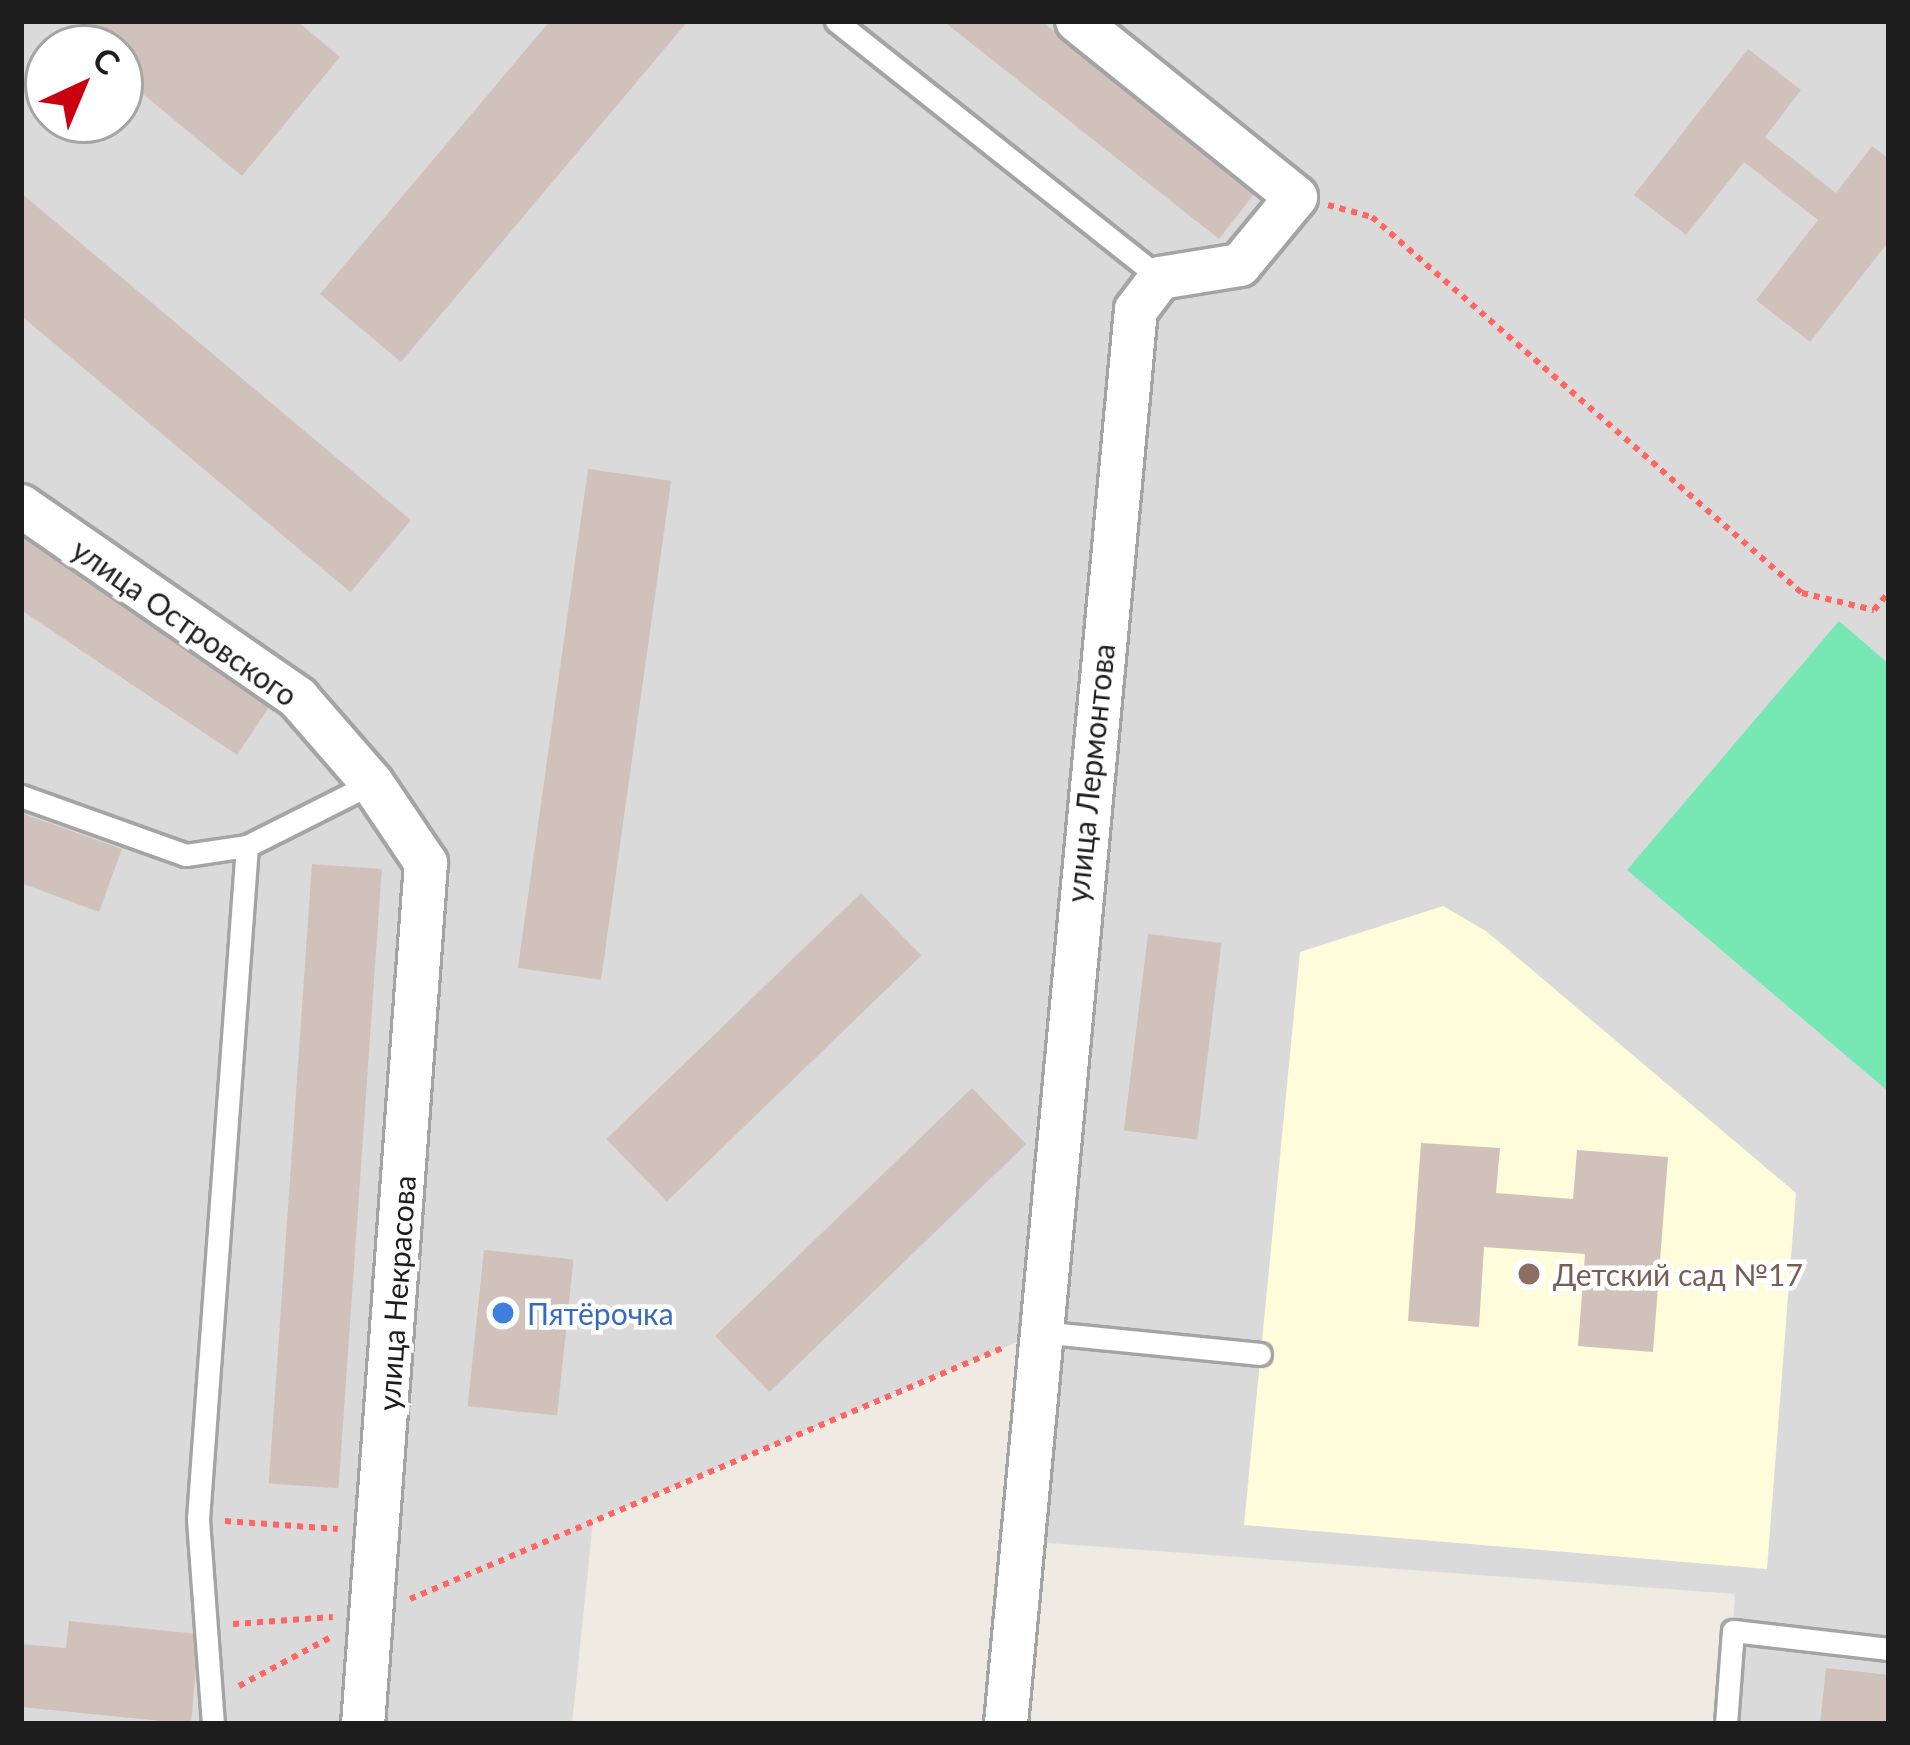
<!DOCTYPE html>
<meta charset="utf-8">
<style>
body{margin:0}
#map{position:relative;width:1910px;height:1745px;overflow:hidden;background:#efeae2;font-family:Lato,sans-serif}
div>[style]{position:absolute}
.residential>*{inset:0;background:#dbdada}
.education>*{inset:0;background:#fffcdb}
.pitch>*{inset:0;background:#77e7b3}
.building>*{inset:0;background:#d0c2ba;transform-origin:0 0}
.path>*{height:6px;margin-top:-3px;transform-origin:0;background:repeating-linear-gradient(90deg,#ff6663 0 6px,transparent 0 12px)}
.roads{filter:drop-shadow(3px 0 #a4a4a4) drop-shadow(-3px 0 #a4a4a4) drop-shadow(0 3px #a4a4a4) drop-shadow(0 -3px #a4a4a4)}
.lane>*{height:21px;margin:-10.5px;padding:0 10.5px;transform-origin:10.5px;border-radius:10.5px;background:#fff}
.street>*{height:42px;margin:-21px;padding:0 21px;transform-origin:21px;border-radius:21px;background:#fff}
.dots>*{width:33px;height:33px;translate:-50% -50%;box-sizing:border-box;border:6px solid #fff;border-radius:50%}
span{translate:-50% -50%;white-space:nowrap;text-align:center;line-height:1.15;-webkit-text-stroke:9px #fff;paint-order:stroke}
.street-label{font-size:30px;color:#1d1d1d}
.education-label{font-size:30px;color:#785e54}
.left{translate:0 -50%;text-align:left}
.shop-label{font-size:30px;color:#366cbe}
.frame{position:absolute;inset:0;border:24px solid #1d1d1d;pointer-events:none}
.north{position:absolute;left:24px;top:24px;width:120px;height:120px;box-sizing:border-box;background:#fff;border:3px solid #a5a5a5;border-radius:50%;rotate:44deg;font-size:33px;font-weight:700;line-height:48px;text-align:center;color:#1d1d1d}
.north::after{content:'';display:block;margin:auto;width:42px;height:54px;background:#ca0011;clip-path:polygon(50% 0,100% 100%,50% 72%,0 100%)}
</style>
<div id="map">
<div class="residential">
<div style="clip-path:polygon(evenodd,21px 21px,1889px 21px,1889px 1724px,1726px 1724px,1735px 1594px,1022px 1541px,1039px 1333px,593px 1521px,572px 1724px,21px 1724px,21px 21px,48px 48px,120px 48px,120px 120px,48px 120px,48px 48px)"></div>
</div>
<div class="education">
<div style="clip-path:polygon(1443px 906px,1486px 931px,1796px 1193px,1767px 1569px,1244px 1525px,1300px 952px)"></div>
</div>
<div class="pitch">
<div style="clip-path:polygon(1839px 621px,1889px 664px,1889px 1092px,1627px 870px)"></div>
</div>
<div class="building">
<div style="clip-path:polygon(92px 21px,297px 21px,340px 57px,242px 176px,120px 75px,120px 48px,88px 48px,77px 39px)"></div>
<div style="clip-path:polygon(550px 21px,688px 21px,401px 362px,320px 294px)"></div>
<div style="clip-path:polygon(943px 21px,1041px 21px,1258px 189px,1219px 239px)"></div>
<div style="clip-path:polygon(1748px 49px,1801px 90px,1765px 137px,1836px 193px,1872px 146px,1889px 159px,1889px 241px,1810px 342px,1756px 300px,1818px 220px,1744px 162px,1686px 235px,1634px 195px)"></div>
<div style="left:21px;top:193px;width:509px;height:94px;rotate:40deg"></div>
<div style="left:588px;top:469px;width:84px;height:504px;rotate:8deg"></div>
<div style="clip-path:polygon(21px 528px,275px 698px,237px 755px,21px 610px)"></div>
<div style="clip-path:polygon(21px 813px,122px 849px,99px 912px,21px 883px)"></div>
<div style="left:312px;top:864px;width:70px;height:621px;rotate:4deg"></div>
<div style="left:861px;top:893px;width:87px;height:354px;rotate:46deg"></div>
<div style="left:1148px;top:934px;width:74px;height:198px;rotate:7deg"></div>
<div style="left:972px;top:1088px;width:78px;height:357px;rotate:46deg"></div>
<div style="clip-path:polygon(1421px 1143px,1500px 1148px,1496px 1193px,1573px 1199px,1577px 1150px,1668px 1157px,1653px 1352px,1578px 1346px,1585px 1254px,1484px 1247px,1479px 1327px,1408px 1321px)"></div>
<div style="left:484px;top:1250px;width:90px;height:157px;rotate:6deg"></div>
<div style="clip-path:polygon(69px 1621px,199px 1634px,191px 1724px,21px 1707px,21px 1644px,66px 1648px)"></div>
<div style="clip-path:polygon(1826px 1668px,1889px 1675px,1889px 1724px,1820px 1724px)"></div>
</div>
<div class="path">
<div style="left:1328px;top:205px;width:46px;rotate:15.3deg"></div>
<div style="left:1372px;top:217px;width:571px;rotate:41.17deg"></div>
<div style="left:1802px;top:593px;width:74px;rotate:13.3deg"></div>
<div style="left:1874px;top:610px;width:23px;rotate:-50deg"></div>
<div style="left:225px;top:1521px;width:113px;rotate:4deg"></div>
<div style="left:410px;top:1599px;width:646px;rotate:-22.95deg"></div>
<div style="left:233px;top:1624px;width:100px;rotate:-4deg"></div>
<div style="left:239px;top:1686px;width:106px;rotate:-28deg"></div>
</div>
<div class="roads">
<div class="lane">
<div style="left:836px;top:21px;width:414px;rotate:38.4deg"></div>
<div style="left:21px;top:796px;width:175px;rotate:19.7deg"></div>
<div style="left:186px;top:855px;width:62px;rotate:-8.4deg"></div>
<div style="left:247px;top:846px;width:140px;rotate:-26.7deg"></div>
<div style="left:1040px;top:1332px;width:221px;rotate:5.7deg"></div>
<div style="left:213px;top:1724px;width:206px;rotate:-94.2deg"></div>
<div style="left:198px;top:1519px;width:675px;rotate:-85.84deg"></div>
<div style="left:1726px;top:1724px;width:93px;rotate:-85.7deg"></div>
<div style="left:1733px;top:1631px;width:157px;rotate:6.6deg"></div>
</div>
<div class="street">
<div style="left:21px;top:506px;width:337px;rotate:34.7deg"></div>
<div style="left:298px;top:698px;width:113px;rotate:49deg"></div>
<div style="left:372px;top:783px;width:97px;rotate:56deg"></div>
<div style="left:426px;top:863px;width:863px;rotate:94.18deg"></div>
<div style="left:1006px;top:1724px;width:1420px;rotate:-84.75deg"></div>
<div style="left:1136px;top:310px;width:40px;rotate:-53deg"></div>
<div style="left:1160px;top:278px;width:81px;rotate:-9.2deg"></div>
<div style="left:1240px;top:265px;width:88px;rotate:-50.5deg"></div>
<div style="left:1296px;top:197px;width:281px;rotate:-141.2deg"></div>
</div>
</div>
<div class="dots">
<div style="left:1529px;top:1274px;background:#8d6e63"></div>
<div style="left:503px;top:1313px;background:#3f7fe0"></div>
</div>
<div class="street-label">
<span style="left:185px;top:622px;rotate:35deg">улица Островского</span>
<span style="left:1090px;top:773px;rotate:-84deg">улица Лермонтова</span>
<span style="left:396px;top:1293px;rotate:-86deg">улица Некрасова</span>
</div>
<div class="education-label">
<span class="left" style="left:1553px;top:1274px">Детский сад №17</span>
</div>
<div class="shop-label">
<span class="left" style="left:527px;top:1313px">Пятёрочка</span>
</div>
<div class="frame"></div>
<div class="north">С</div>
</div>
